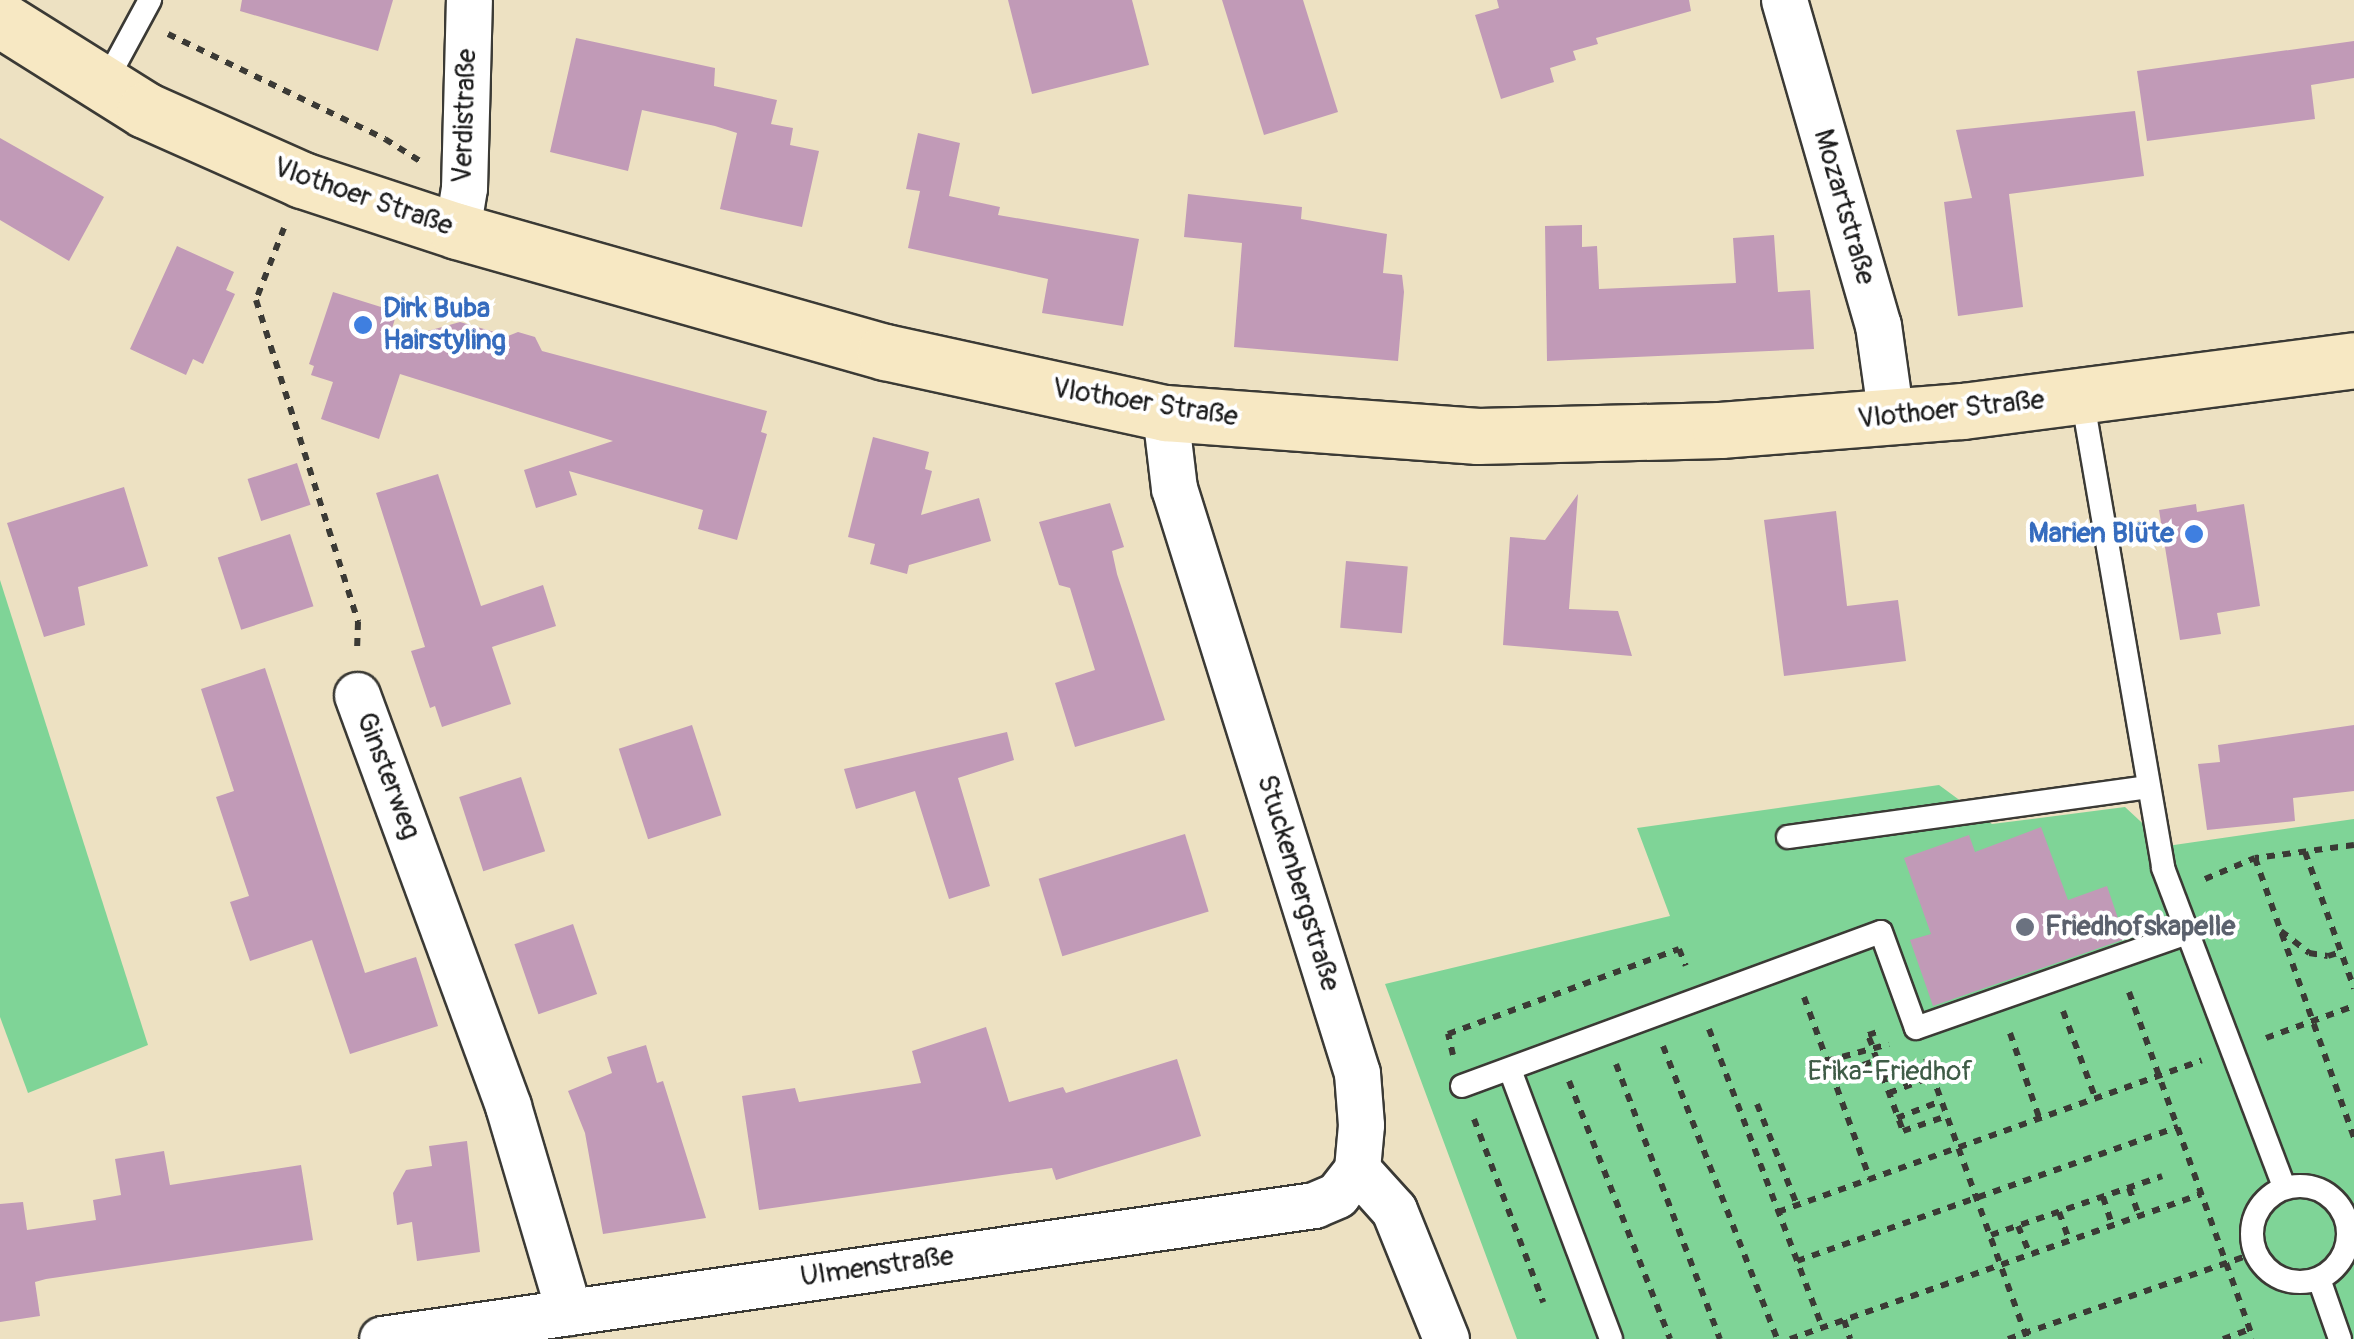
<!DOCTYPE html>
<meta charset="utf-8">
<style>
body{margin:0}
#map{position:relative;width:2354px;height:1339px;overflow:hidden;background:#ede1c2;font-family:Pangolin,sans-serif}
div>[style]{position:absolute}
.green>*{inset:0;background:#7fd497}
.building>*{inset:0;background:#c19ab7;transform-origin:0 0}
.path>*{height:6px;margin-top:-3px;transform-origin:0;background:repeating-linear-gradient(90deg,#3b3a35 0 8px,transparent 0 16px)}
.roads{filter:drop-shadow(2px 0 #3b3a35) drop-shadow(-2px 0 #3b3a35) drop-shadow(0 2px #3b3a35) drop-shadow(0 -2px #3b3a35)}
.lane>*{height:22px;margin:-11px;padding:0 11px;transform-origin:11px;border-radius:11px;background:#fff}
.lane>.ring{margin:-11px;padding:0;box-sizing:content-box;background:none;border:22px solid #fff;border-radius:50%}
.street>*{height:45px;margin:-22.5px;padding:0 22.5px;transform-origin:22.5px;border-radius:22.5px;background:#fff}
.secondary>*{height:55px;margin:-27.5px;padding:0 27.5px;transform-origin:27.5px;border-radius:27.5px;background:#f7e8c3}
.dots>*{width:28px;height:28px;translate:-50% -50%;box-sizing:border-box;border:5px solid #fff;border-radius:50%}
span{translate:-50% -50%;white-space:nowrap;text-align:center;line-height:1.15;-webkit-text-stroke:8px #fff;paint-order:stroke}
.street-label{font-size:28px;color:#1c1c1c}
.shop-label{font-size:28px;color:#366cbe;font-weight:700}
.left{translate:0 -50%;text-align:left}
.right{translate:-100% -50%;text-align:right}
.worship-label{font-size:28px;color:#5b616d;font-weight:700}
.park-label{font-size:28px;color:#3f5c47}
</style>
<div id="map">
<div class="green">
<div style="clip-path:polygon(0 580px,148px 1045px,28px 1093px,0 1017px)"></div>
<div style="clip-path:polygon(1939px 785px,1992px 824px,2125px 807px,2167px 846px,2354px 819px,2354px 1339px,1517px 1339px,1385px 984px,1670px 916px,1637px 828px)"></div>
</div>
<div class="building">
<div style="clip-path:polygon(242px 0,393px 0,378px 51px,240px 11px)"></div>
<div style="clip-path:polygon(1008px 0,1132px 0,1149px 65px,1032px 94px)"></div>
<div style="clip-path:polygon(1222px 0,1303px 0,1338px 112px,1264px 135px)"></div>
<div style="clip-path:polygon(1497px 0,1689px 0,1691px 11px,1596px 38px,1598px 44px,1573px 51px,1576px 60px,1550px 68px,1554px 82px,1501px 99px,1475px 15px,1499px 8px)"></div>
<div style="clip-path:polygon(576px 38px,715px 68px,714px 86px,777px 100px,771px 124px,793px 128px,790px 145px,819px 151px,802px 227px,720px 209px,737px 133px,715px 126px,642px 110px,628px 171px,550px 152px)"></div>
<div style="clip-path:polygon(2354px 41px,2354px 78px,2311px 85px,2315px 119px,2147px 141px,2137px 71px)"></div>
<div style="clip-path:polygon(2135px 111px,2144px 176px,2009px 194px,2023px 307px,1958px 316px,1944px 202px,1972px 198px,1956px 130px)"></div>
<div style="clip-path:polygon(918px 133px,960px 143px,949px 196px,1000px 207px,998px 215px,1139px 239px,1123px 326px,1042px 313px,1048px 279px,908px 248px,920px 191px,906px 189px)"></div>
<div style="clip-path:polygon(0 138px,104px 197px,69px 261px,0 220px)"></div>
<div style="clip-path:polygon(1188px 194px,1302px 207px,1301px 219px,1387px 234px,1383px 273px,1402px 275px,1404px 292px,1398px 361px,1234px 347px,1242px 243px,1184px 237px)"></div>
<div style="clip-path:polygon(1582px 225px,1582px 247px,1597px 246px,1599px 289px,1736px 283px,1733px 238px,1774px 235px,1778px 292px,1810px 290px,1814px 349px,1547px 361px,1545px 226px)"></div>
<div style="clip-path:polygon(177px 246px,234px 272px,226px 290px,235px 294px,203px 364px,193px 359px,186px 375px,130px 349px)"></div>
<div style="clip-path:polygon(333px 292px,397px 312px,388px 342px,460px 322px,508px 336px,518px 332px,535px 337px,542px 351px,767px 411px,761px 432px,767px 434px,737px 540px,698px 529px,703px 510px,569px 471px,577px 495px,536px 508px,524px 470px,613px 441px,400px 374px,379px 439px,321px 419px,333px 382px,311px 375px,314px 366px,309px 364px)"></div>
<div style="clip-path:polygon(873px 437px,929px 452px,925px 469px,932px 471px,921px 515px,979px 498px,991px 541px,909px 565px,907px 574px,870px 564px,875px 544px,848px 537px)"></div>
<div style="left:297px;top:463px;width:44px;height:52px;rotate:72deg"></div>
<div style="clip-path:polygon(438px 474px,481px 606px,543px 585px,556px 626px,492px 647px,511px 704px,442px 727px,435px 706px,430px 708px,411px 651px,425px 647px,376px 493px)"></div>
<div style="clip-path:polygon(124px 487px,148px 566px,78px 587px,85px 625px,44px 637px,7px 523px)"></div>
<div style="clip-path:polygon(1578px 494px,1569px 609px,1618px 611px,1632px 656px,1503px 645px,1510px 537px,1545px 540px)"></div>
<div style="clip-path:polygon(1110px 503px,1124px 547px,1112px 551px,1117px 574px,1165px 720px,1075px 747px,1055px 683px,1095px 670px,1070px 588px,1059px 585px,1039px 522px)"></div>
<div style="clip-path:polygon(2196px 504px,2197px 512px,2244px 504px,2260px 606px,2217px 613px,2221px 634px,2180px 640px,2159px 510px)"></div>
<div style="clip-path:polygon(1836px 511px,1847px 606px,1898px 600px,1906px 661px,1784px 676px,1764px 520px)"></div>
<div style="left:290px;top:534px;width:76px;height:76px;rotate:72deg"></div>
<div style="left:1346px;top:561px;width:62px;height:67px;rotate:5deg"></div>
<div style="clip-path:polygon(265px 668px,365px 973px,416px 957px,438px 1026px,350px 1054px,312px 940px,250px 961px,230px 902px,249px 896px,216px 797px,234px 791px,201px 689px)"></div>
<div style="left:692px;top:725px;width:95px;height:77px;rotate:72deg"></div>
<div style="clip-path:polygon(2354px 725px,2354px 791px,2293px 798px,2295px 821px,2207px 830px,2198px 764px,2220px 762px,2218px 745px)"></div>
<div style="clip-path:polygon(1007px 732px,1014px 760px,958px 778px,990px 886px,949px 899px,915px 791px,856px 809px,844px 769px)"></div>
<div style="left:521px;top:777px;width:78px;height:65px;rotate:72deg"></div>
<div style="clip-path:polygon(2041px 827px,2068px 900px,2107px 886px,2125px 939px,1933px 1006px,1910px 940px,1931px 934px,1904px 858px,1969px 835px,1975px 852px)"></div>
<div style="left:1185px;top:834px;width:81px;height:153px;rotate:73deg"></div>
<div style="left:573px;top:924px;width:74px;height:62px;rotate:71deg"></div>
<div style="clip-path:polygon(986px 1027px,1009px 1102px,1063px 1087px,1066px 1093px,1177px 1059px,1201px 1136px,1056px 1180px,1052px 1168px,759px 1210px,742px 1096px,795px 1088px,799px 1102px,921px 1083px,912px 1051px)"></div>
<div style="clip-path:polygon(646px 1045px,657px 1083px,663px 1081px,706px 1218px,603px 1234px,585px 1133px,568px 1091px,612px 1073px,607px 1057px)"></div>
<div style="clip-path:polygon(467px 1141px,480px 1252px,417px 1261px,412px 1222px,397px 1225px,393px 1193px,406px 1170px,432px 1166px,429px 1146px)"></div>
<div style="clip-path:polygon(164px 1151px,170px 1185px,301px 1165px,313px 1240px,46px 1279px,35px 1282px,40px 1316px,0 1322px,0 1204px,23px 1202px,27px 1230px,96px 1220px,93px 1200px,121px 1195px,115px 1159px)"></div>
</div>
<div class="path">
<div style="left:168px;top:34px;width:241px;rotate:25.8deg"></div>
<div style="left:385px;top:139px;width:41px;rotate:32.2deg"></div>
<div style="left:284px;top:228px;width:77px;rotate:111.3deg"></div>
<div style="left:256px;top:300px;width:338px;rotate:72.4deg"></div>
<div style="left:358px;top:622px;width:28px;rotate:92deg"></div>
<div style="left:2354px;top:845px;width:100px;rotate:172.5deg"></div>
<div style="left:2255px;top:858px;width:297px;rotate:70.5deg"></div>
<div style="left:2305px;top:852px;width:145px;rotate:70.2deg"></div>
<div style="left:2205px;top:879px;width:54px;rotate:-22.8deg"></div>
<div style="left:2281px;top:931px;width:36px;rotate:38deg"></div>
<div style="left:2309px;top:953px;width:19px;rotate:9deg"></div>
<div style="left:2328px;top:956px;width:14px;rotate:-17deg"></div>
<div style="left:2129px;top:992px;width:368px;rotate:70.3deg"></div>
<div style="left:1804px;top:997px;width:194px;rotate:70.1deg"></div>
<div style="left:2063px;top:1011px;width:92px;rotate:69.6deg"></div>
<div style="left:1709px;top:1029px;width:319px;rotate:69.2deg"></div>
<div style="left:2010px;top:1033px;width:89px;rotate:71deg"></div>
<div style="left:2266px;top:1038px;width:94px;rotate:-20deg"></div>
<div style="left:1872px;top:1045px;width:11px;rotate:-112deg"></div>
<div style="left:1868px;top:1035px;width:13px;rotate:-18deg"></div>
<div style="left:1663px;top:1046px;width:314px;rotate:68.7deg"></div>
<div style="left:1453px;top:1055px;width:22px;rotate:-103deg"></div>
<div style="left:1448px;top:1034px;width:246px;rotate:-20.2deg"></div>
<div style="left:1679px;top:949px;width:18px;rotate:68deg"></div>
<div style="left:1926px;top:1058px;width:299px;rotate:70.2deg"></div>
<div style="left:1877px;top:1060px;width:76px;rotate:69.9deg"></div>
<div style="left:1903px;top:1131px;width:46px;rotate:-18.8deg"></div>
<div style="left:1827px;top:1061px;width:64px;rotate:-15.3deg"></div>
<div style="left:1616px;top:1064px;width:294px;rotate:69.3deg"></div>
<div style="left:1833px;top:1076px;width:47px;rotate:-20deg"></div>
<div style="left:1877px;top:1060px;width:12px;rotate:-110deg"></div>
<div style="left:1883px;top:1076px;width:33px;rotate:-20deg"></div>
<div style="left:1569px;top:1081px;width:277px;rotate:68.6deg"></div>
<div style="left:1889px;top:1093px;width:47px;rotate:-21.1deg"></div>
<div style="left:1757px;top:1104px;width:109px;rotate:68.4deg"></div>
<div style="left:1897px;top:1118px;width:47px;rotate:-21.1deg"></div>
<div style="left:1474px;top:1119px;width:196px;rotate:69.3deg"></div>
<div style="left:2129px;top:1188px;width:30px;rotate:70deg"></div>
<div style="left:2103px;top:1197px;width:29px;rotate:72deg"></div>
<div style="left:1778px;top:1212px;width:450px;rotate:-19.7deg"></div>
<div style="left:2059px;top:1212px;width:30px;rotate:70deg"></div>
<div style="left:2347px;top:1220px;width:8px;rotate:-23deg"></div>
<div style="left:2018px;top:1226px;width:30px;rotate:67deg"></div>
<div style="left:1991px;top:1235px;width:181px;rotate:-19deg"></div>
<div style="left:1797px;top:1261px;width:404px;rotate:-19.4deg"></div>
<div style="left:1844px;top:1320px;width:20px;rotate:72deg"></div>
<div style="left:1790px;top:1339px;width:436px;rotate:-19.4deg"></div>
<div style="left:2008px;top:1339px;width:262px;rotate:-19.2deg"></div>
<div style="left:2223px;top:1339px;width:29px;rotate:-20deg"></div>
</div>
<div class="roads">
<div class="lane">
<div style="left:104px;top:85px;width:97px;rotate:-61.6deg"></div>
<div style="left:2082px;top:397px;width:478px;rotate:80.2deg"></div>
<div style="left:2163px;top:868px;width:341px;rotate:69.2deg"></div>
<div style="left:1788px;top:837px;width:362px;rotate:-7.9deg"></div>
<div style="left:1510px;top:1070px;width:287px;rotate:69.4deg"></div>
<div style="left:1462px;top:1086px;width:446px;rotate:-20.2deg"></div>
<div style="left:1881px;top:932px;width:102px;rotate:70deg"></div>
<div style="left:1916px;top:1028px;width:288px;rotate:-19.3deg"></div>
<div class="ring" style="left:2252px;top:1186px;width:74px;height:74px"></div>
<div style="left:2319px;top:1279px;width:64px;rotate:70.7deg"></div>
</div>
<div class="street">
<div style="left:1784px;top:0;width:338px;rotate:73.9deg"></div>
<div style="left:1878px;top:325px;width:94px;rotate:82deg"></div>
<div style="left:457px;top:231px;width:44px;rotate:-80.8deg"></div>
<div style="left:464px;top:188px;width:188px;rotate:-88.5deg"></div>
<div style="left:1165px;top:413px;width:76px;rotate:83.2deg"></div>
<div style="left:1174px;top:488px;width:613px;rotate:72.63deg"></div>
<div style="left:1357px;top:1073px;width:52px;rotate:85.6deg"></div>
<div style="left:1361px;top:1125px;width:44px;rotate:95.2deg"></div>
<div style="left:1357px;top:1169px;width:55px;rotate:47.9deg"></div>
<div style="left:1394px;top:1210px;width:139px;rotate:68deg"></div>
<div style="left:357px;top:695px;width:438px;rotate:69.8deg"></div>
<div style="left:508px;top:1106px;width:215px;rotate:73.5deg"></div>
<div style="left:382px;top:1339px;width:942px;rotate:-8.18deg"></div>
<div style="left:1314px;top:1205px;width:25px;rotate:-23deg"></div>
<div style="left:1337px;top:1195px;width:33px;rotate:-52deg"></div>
</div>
<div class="secondary">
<div style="left:0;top:19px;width:171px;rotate:32.1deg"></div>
<div style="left:145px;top:110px;width:172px;rotate:24deg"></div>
<div style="left:302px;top:180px;width:163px;rotate:18.2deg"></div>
<div style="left:457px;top:231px;width:445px;rotate:15.8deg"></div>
<div style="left:885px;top:352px;width:287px;rotate:12.3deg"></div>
<div style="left:1165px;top:413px;width:314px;rotate:4.2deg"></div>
<div style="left:1478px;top:436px;width:242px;rotate:-1.4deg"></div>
<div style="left:1720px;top:430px;width:244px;rotate:-4.5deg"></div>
<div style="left:1963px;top:411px;width:394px;rotate:-7.4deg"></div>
</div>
</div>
<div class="dots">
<div style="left:363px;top:325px;background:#3f7fe0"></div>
<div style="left:2194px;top:534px;background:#3f7fe0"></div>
<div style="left:2025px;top:927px;background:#6b7280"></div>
</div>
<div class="street-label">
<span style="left:465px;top:116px;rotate:-88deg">Verdistraße</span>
<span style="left:363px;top:197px;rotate:19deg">Vlothoer Straße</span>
<span style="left:1844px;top:207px;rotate:74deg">Mozartstraße</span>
<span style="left:1145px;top:403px;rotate:9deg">Vlothoer Straße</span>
<span style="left:1951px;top:410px;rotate:-6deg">Vlothoer Straße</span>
<span style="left:388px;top:776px;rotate:69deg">Ginsterweg</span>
<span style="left:1298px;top:883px;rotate:73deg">Stuckenbergstraße</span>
<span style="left:877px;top:1267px;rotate:-8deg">Ulmenstraße</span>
</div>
<div class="shop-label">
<span class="left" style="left:383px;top:325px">Dirk Buba<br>Hairstyling</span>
<span class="right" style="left:2174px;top:534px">Marien Blüte</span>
</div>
<div class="worship-label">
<span class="left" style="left:2045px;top:927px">Friedhofskapelle</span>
</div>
<div class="park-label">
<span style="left:1890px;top:1072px">Erika-Friedhof</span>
</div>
</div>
